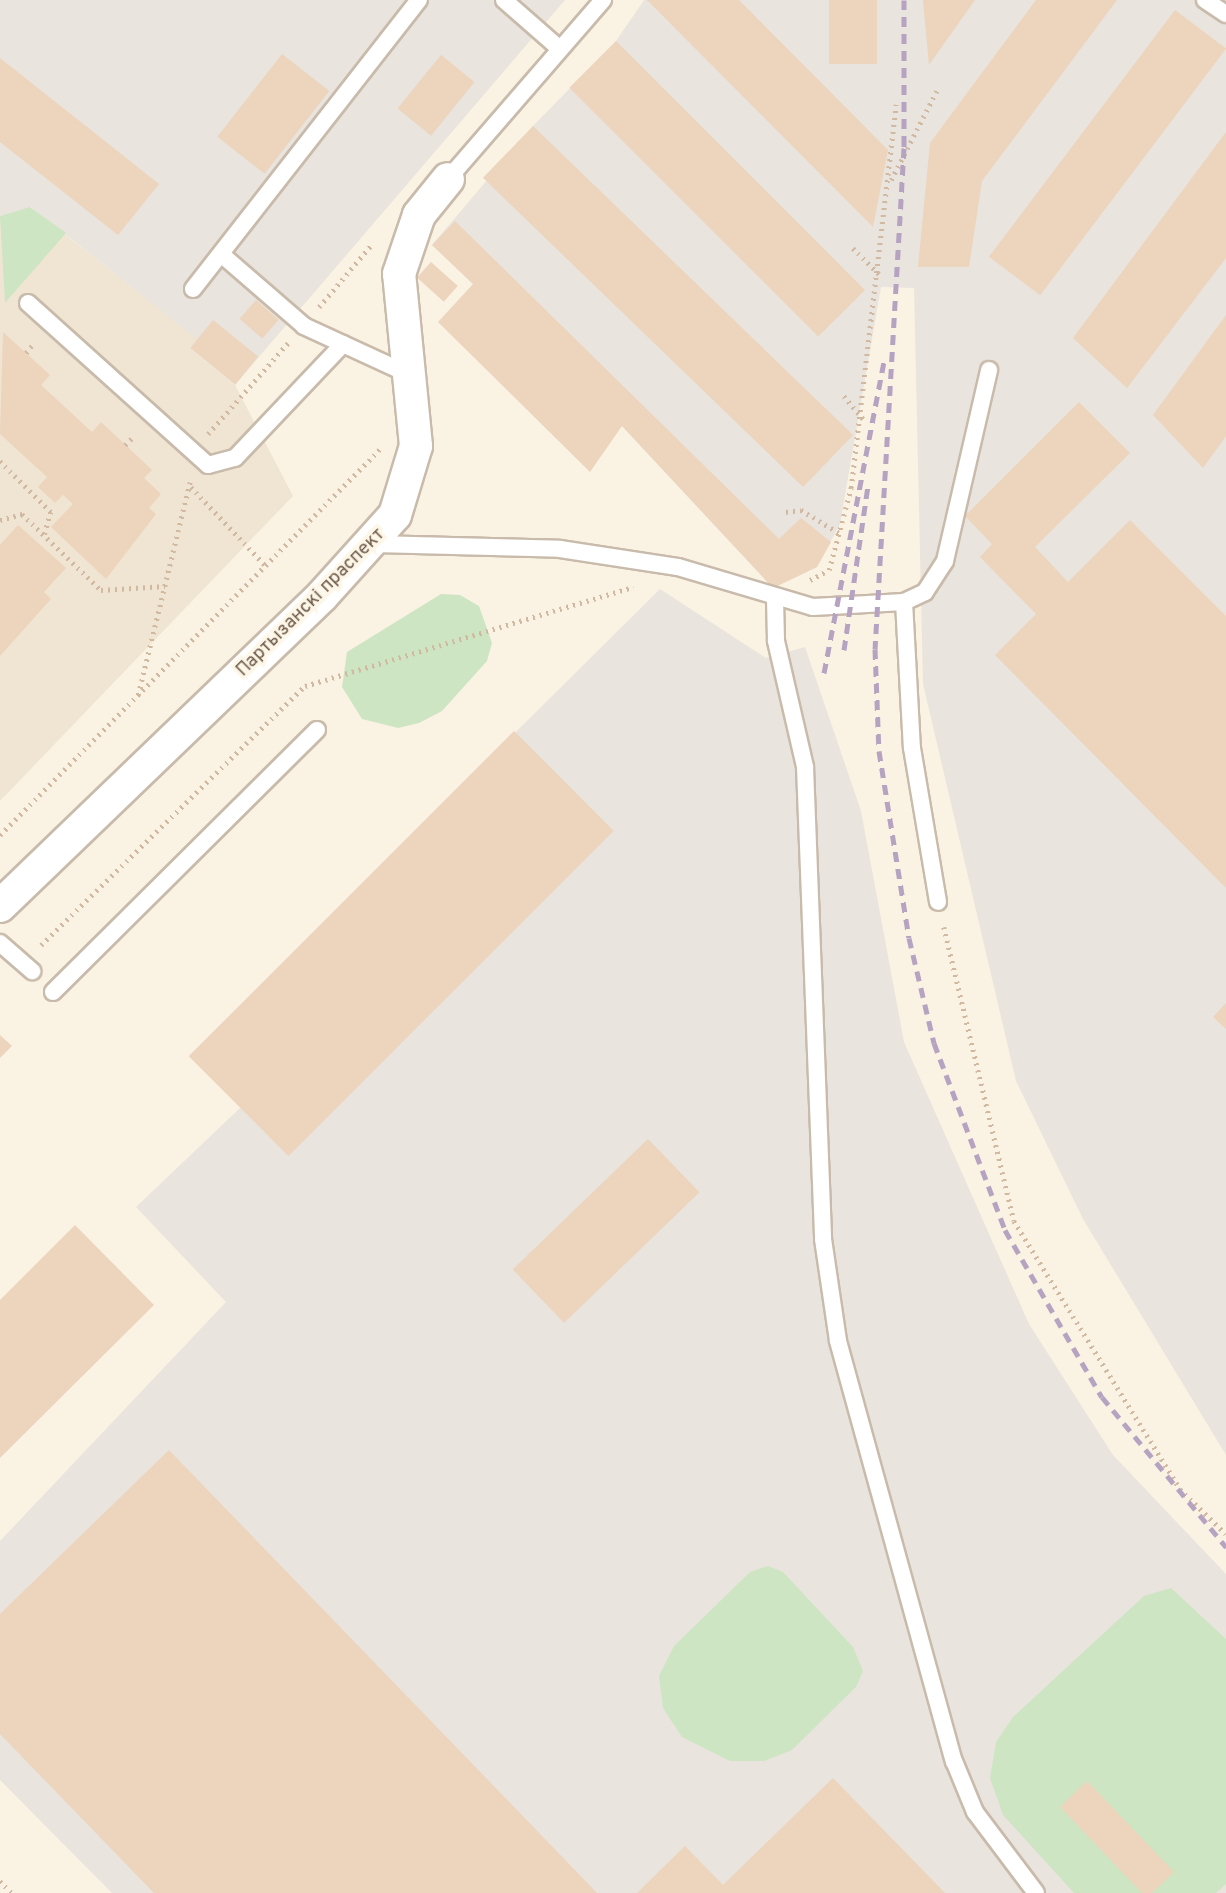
<!DOCTYPE html>
<meta charset="utf-8">
<style>
body{margin:0}
#map{position:relative;width:1226px;height:1893px;overflow:hidden;background:#faf3e3;font-family:Overpass,sans-serif}
div>[style]{position:absolute}
.residential>*{inset:0;background:#f0e5d2}
.industrial>*{inset:0;background:#e9e4dd}
.green>*{inset:0;background:#cee5c3}
.building>*{inset:0;background:#ecd4bd;transform-origin:0 0}
.path>*{height:4.5px;margin-top:-2.25px;transform-origin:0;background:repeating-linear-gradient(90deg,#d1b8a1 0 2px,transparent 0 7px)}
.roads{filter:drop-shadow(2px 0 #c9bbab) drop-shadow(-2px 0 #c9bbab) drop-shadow(0 2px #c9bbab) drop-shadow(0 -2px #c9bbab)}
.lane>*{height:16px;margin:-8px;padding:0 8px;transform-origin:8px;border-radius:8px;background:#fff}
.street>*{height:32px;margin:-16px;padding:0 16px;transform-origin:16px;border-radius:16px;background:#fff}
.rail>*{height:5px;margin-top:-2.5px;transform-origin:0;background:repeating-linear-gradient(90deg,#b6a3c1 0 10px,transparent 0 17px)}
span{translate:-50% -50%;white-space:nowrap;text-align:center;line-height:1.15;-webkit-text-stroke:7px #fdf7e8;paint-order:stroke}
.street-label{font-size:19px;color:#6f5b4c}
</style>
<div id="map">
<div class="residential">
<div style="clip-path:polygon(30px 207px,198px 339px,190px 348px,235px 385px,293px 496px,0 801px,0 216px)"></div>
</div>
<div class="industrial">
<div style="clip-path:polygon(0 0,565px 0,235px 385px,190px 348px,197px 339px,31px 207px,0 216px)"></div>
<div style="clip-path:polygon(644px 0,1226px 0,1226px 1455px,1083px 1219px,1016px 1081px,923px 684px,914px 288px,881px 287px,840px 524px,817px 567px,773px 588px,622px 426px,432px 245px,533px 126px,616px 41px)"></div>
<div style="clip-path:polygon(660px 589px,766px 658px,805px 647px,861px 811px,904px 1042px,1029px 1324px,1113px 1455px,1226px 1574px,1226px 1893px,112px 1893px,0 1780px,0 1541px,226px 1302px,136px 1207px,241px 1107px,189px 1056px)"></div>
</div>
<div class="green">
<div style="clip-path:polygon(30px 207px,66px 233px,5px 303px,0 216px)"></div>
<div style="clip-path:polygon(441px 594px,460px 595px,479px 606px,492px 643px,487px 661px,442px 711px,419px 723px,398px 728px,362px 719px,342px 687px,347px 652px)"></div>
<div style="clip-path:polygon(768px 1566px,783px 1572px,853px 1647px,863px 1671px,856px 1687px,792px 1750px,764px 1761px,730px 1761px,682px 1737px,663px 1708px,659px 1676px,674px 1646px,750px 1572px)"></div>
<div style="clip-path:polygon(1171px 1588px,1226px 1639px,1226px 1884px,1216px 1893px,1074px 1893px,1003px 1815px,990px 1778px,996px 1742px,1013px 1717px,1144px 1596px)"></div>
</div>
<div class="building">
<div style="clip-path:polygon(647px 0,739px 0,888px 150px,873px 227px)"></div>
<div style="left:829px;top:0;width:48px;height:64px"></div>
<div style="clip-path:polygon(923px 0,975px 0,929px 65px)"></div>
<div style="clip-path:polygon(1036px 0,1117px 0,982px 181px,969px 267px,918px 267px,930px 143px)"></div>
<div style="left:1175px;top:10px;width:64px;height:309px;rotate:37deg"></div>
<div style="left:616px;top:41px;width:352px;height:66px;rotate:45deg"></div>
<div style="left:282px;top:54px;width:60px;height:105px;rotate:38deg"></div>
<div style="left:441px;top:55px;width:43px;height:69px;rotate:39deg"></div>
<div style="clip-path:polygon(0 58px,159px 184px,118px 235px,0 142px)"></div>
<div style="left:533px;top:126px;width:445px;height:72px;rotate:44deg"></div>
<div style="clip-path:polygon(1226px 132px,1226px 258px,1127px 388px,1073px 338px)"></div>
<div style="clip-path:polygon(455px 221px,779px 539px,801px 518px,831px 542px,817px 567px,773px 588px,622px 426px,590px 472px,438px 322px,473px 284px,432px 245px)"></div>
<div style="left:431px;top:262px;width:36px;height:21px;rotate:42deg"></div>
<div style="left:256px;top:300px;width:30px;height:25px;rotate:41deg"></div>
<div style="clip-path:polygon(1226px 315px,1226px 436px,1203px 468px,1153px 415px)"></div>
<div style="left:213px;top:320px;width:58px;height:36px;rotate:39deg"></div>
<div style="clip-path:polygon(3px 332px,50px 375px,41px 385px,92px 432px,101px 422px,152px 470px,144px 478px,161px 494px,149px 508px,156px 514px,106px 579px,51px 527px,73px 504px,63px 495px,55px 503px,38px 487px,47px 477px,0 434px)"></div>
<div style="clip-path:polygon(1079px 402px,1130px 453px,1035px 547px,1068px 582px,1130px 520px,1226px 616px,1226px 888px,995px 655px,1036px 614px,980px 557px,992px 544px,965px 516px)"></div>
<div style="clip-path:polygon(18px 525px,66px 568px,44px 592px,51px 599px,0 656px,0 545px)"></div>
<div style="left:514px;top:731px;width:141px;height:460px;rotate:45deg"></div>
<div style="clip-path:polygon(1226px 1003px,1226px 1029px,1213px 1017px)"></div>
<div style="clip-path:polygon(0 1035px,12px 1046px,0 1058px)"></div>
<div style="left:648px;top:1139px;width:74px;height:188px;rotate:46deg"></div>
<div style="clip-path:polygon(75px 1225px,154px 1305px,0 1458px,0 1300px)"></div>
<div style="clip-path:polygon(169px 1450px,516px 1809px,597px 1893px,154px 1893px,0 1734px,0 1614px)"></div>
<div style="clip-path:polygon(833px 1778px,945px 1893px,637px 1893px,685px 1846px,723px 1885px)"></div>
<div style="clip-path:polygon(1087px 1781px,1174px 1872px,1152px 1893px,1142px 1893px,1060px 1807px)"></div>
</div>
<div class="path">
<div style="left:891px;top:180px;width:103px;rotate:-62.9deg"></div>
<div style="left:853px;top:248px;width:37px;rotate:45deg"></div>
<div style="left:319px;top:307px;width:82px;rotate:-49.9deg"></div>
<div style="left:26px;top:353px;width:11px;rotate:-52deg"></div>
<div style="left:844px;top:396px;width:30px;rotate:50deg"></div>
<div style="left:208px;top:434px;width:121px;rotate:-48.7deg"></div>
<div style="left:125px;top:445px;width:13px;rotate:-45deg"></div>
<div style="left:0;top:461px;width:72px;rotate:45deg"></div>
<div style="left:51px;top:512px;width:25px;rotate:106deg"></div>
<div style="left:191px;top:487px;width:108px;rotate:46.5deg"></div>
<div style="left:786px;top:512px;width:15px;rotate:-8deg"></div>
<div style="left:801px;top:510px;width:44px;rotate:31.2deg"></div>
<div style="left:0;top:520px;width:23px;rotate:-15deg"></div>
<div style="left:22px;top:514px;width:110px;rotate:43.9deg"></div>
<div style="left:101px;top:590px;width:64px;rotate:-3.6deg"></div>
<div style="left:810px;top:580px;width:21px;rotate:-28deg"></div>
<div style="left:829px;top:570px;width:85px;rotate:-75deg"></div>
<div style="left:851px;top:488px;width:386px;rotate:-83.3deg"></div>
<div style="left:138px;top:695px;width:219px;rotate:-76.3deg"></div>
<div style="left:0;top:835px;width:542px;rotate:-45.45deg"></div>
<div style="left:944px;top:927px;width:302px;rotate:76.6deg"></div>
<div style="left:1014px;top:1221px;width:315px;rotate:58.2deg"></div>
<div style="left:1180px;top:1489px;width:64px;rotate:44.4deg"></div>
<div style="left:41px;top:945px;width:370px;rotate:-44.5deg"></div>
<div style="left:305px;top:686px;width:343px;rotate:-16.8deg"></div>
<div style="left:0;top:1881px;width:17px;rotate:45deg"></div>
</div>
<div class="roads">
<div class="lane">
<div style="left:504px;top:0;width:74px;rotate:41.2deg"></div>
<div style="left:1205px;top:0;width:25px;rotate:34deg"></div>
<div style="left:448px;top:179px;width:237px;rotate:-49.1deg"></div>
<div style="left:221px;top:254px;width:110px;rotate:40.9deg"></div>
<div style="left:304px;top:326px;width:115px;rotate:24.8deg"></div>
<div style="left:193px;top:289px;width:367px;rotate:-52deg"></div>
<div style="left:28px;top:303px;width:242px;rotate:42deg"></div>
<div style="left:208px;top:465px;width:28px;rotate:-15deg"></div>
<div style="left:235px;top:458px;width:157px;rotate:-46.5deg"></div>
<div style="left:375px;top:544px;width:185px;rotate:1.5deg"></div>
<div style="left:560px;top:549px;width:119px;rotate:8.7deg"></div>
<div style="left:678px;top:567px;width:141px;rotate:16.5deg"></div>
<div style="left:813px;top:607px;width:91px;rotate:-3.1deg"></div>
<div style="left:904px;top:602px;width:23px;rotate:-25deg"></div>
<div style="left:925px;top:592px;width:37px;rotate:-57deg"></div>
<div style="left:945px;top:561px;width:196px;rotate:-77deg"></div>
<div style="left:775px;top:599px;width:42px;rotate:88.6deg"></div>
<div style="left:776px;top:641px;width:129px;rotate:77deg"></div>
<div style="left:805px;top:767px;width:472px;rotate:87.8deg"></div>
<div style="left:823px;top:1239px;width:103px;rotate:81.6deg"></div>
<div style="left:838px;top:1341px;width:436px;rotate:74.6deg"></div>
<div style="left:954px;top:1761px;width:55px;rotate:67.6deg"></div>
<div style="left:975px;top:1812px;width:101px;rotate:53deg"></div>
<div style="left:904px;top:602px;width:146px;rotate:86.9deg"></div>
<div style="left:912px;top:748px;width:156px;rotate:80.4deg"></div>
<div style="left:0;top:943px;width:43px;rotate:41.2deg"></div>
<div style="left:53px;top:992px;width:372px;rotate:-44.8deg"></div>
</div>
<div class="street">
<div style="left:0;top:906px;width:447px;rotate:-43.9deg"></div>
<div style="left:322px;top:596px;width:109px;rotate:-48deg"></div>
<div style="left:395px;top:515px;width:72px;rotate:-73.1deg"></div>
<div style="left:416px;top:446px;width:173px;rotate:-95.6deg"></div>
<div style="left:399px;top:274px;width:62px;rotate:-71.3deg"></div>
<div style="left:419px;top:215px;width:46px;rotate:-51.1deg"></div>
</div>
</div>
<div class="rail">
<div style="left:904px;top:0;width:148px;rotate:90deg"></div>
<div style="left:904px;top:148px;width:502px;rotate:93.31deg"></div>
<div style="left:875px;top:649px;width:102px;rotate:87.8deg"></div>
<div style="left:879px;top:751px;width:189px;rotate:80.9deg"></div>
<div style="left:909px;top:938px;width:108px;rotate:76.6deg"></div>
<div style="left:934px;top:1043px;width:200px;rotate:69.2deg"></div>
<div style="left:1005px;top:1230px;width:193px;rotate:59.9deg"></div>
<div style="left:1102px;top:1397px;width:195px;rotate:50.4deg"></div>
<div style="left:844px;top:650px;width:166px;rotate:-81.7deg"></div>
<div style="left:824px;top:673px;width:318px;rotate:-79.1deg"></div>
</div>
<div class="street-label">
<span style="left:311px;top:603px;rotate:-45deg">Партызанскі праспект</span>
</div>
</div>
